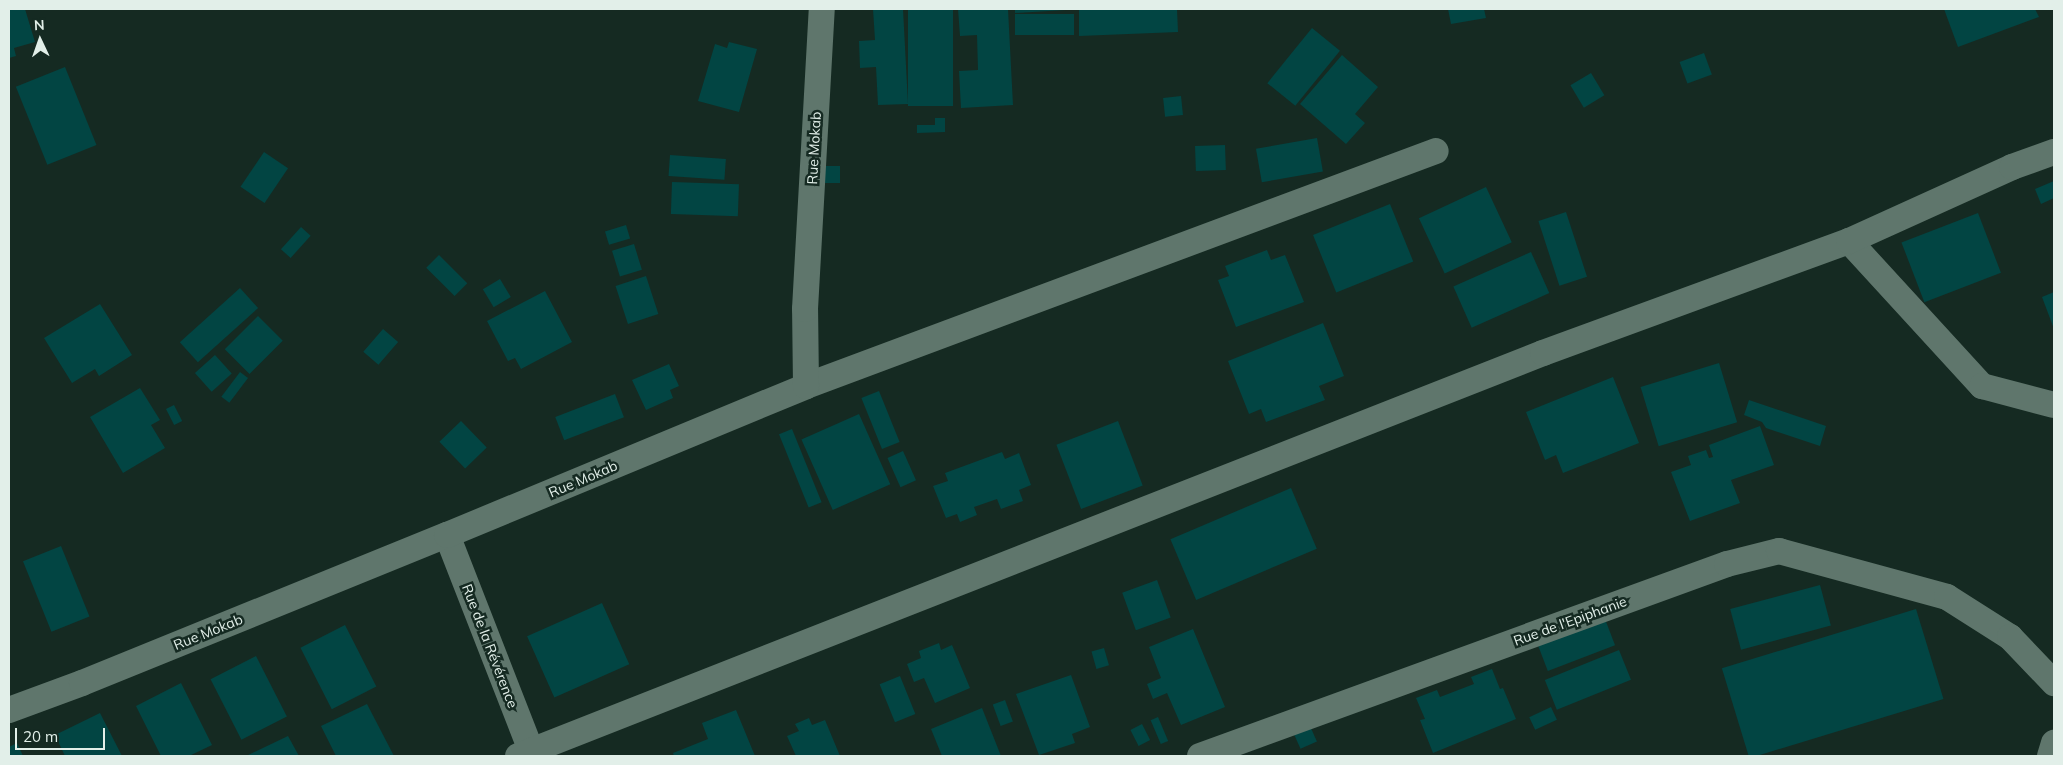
<!DOCTYPE html>
<meta charset="utf-8">
<style>
body{margin:0}
#map{position:relative;width:2063px;height:765px;overflow:hidden;background:#152a22;font-family:Mulish,sans-serif}
div>[style]{position:absolute}
.building>*{inset:0;background:#024543;transform-origin:0 0}
.street>*{height:26px;margin:-13px;padding:0 13px;transform-origin:13px;border-radius:13px;background:#5f766c}
span{translate:-50% -50%;white-space:nowrap;text-align:center;line-height:1.15;-webkit-text-stroke:5px #152a22;paint-order:stroke}
.street-label{font-size:14px;color:#e2efe9}
.frame{position:absolute;inset:0;border:10px solid #e2efe9;pointer-events:none}
.north{position:absolute;left:15px;top:15px;width:50px;height:50px;-webkit-text-stroke:4px #152a22;paint-order:stroke;rotate:357deg;font-size:14px;font-weight:700;line-height:20px;text-align:center;color:#e2efe9}
.north::after{content:'';display:block;margin:auto;width:18px;height:22px;background:#e2efe9;clip-path:polygon(50% 0,100% 100%,50% 72%,0 100%)}
.scale{position:absolute;left:15px;top:728px;width:90px;height:22px;box-sizing:border-box;border:2px solid #e2efe9;border-top:0;padding-left:6px;font-size:15px;line-height:18px;white-space:nowrap;color:#e2efe9;-webkit-text-stroke:4px #152a22;paint-order:stroke}
</style>
<div id="map">
<div class="building">
<div style="clip-path:polygon(9px 9px,25px 9px,35px 42px,14px 48px,16px 56px,9px 58px)"></div>
<div style="clip-path:polygon(873px 9px,903px 9px,908px 104px,878px 105px,876px 67px,860px 68px,859px 41px,875px 40px)"></div>
<div style="left:908px;top:9px;width:45px;height:97px"></div>
<div style="clip-path:polygon(958px 9px,1008px 9px,1013px 105px,961px 108px,959px 71px,978px 70px,977px 35px,960px 36px)"></div>
<div style="clip-path:polygon(1015px 9px,1066px 9px,1066px 10px,1015px 13px)"></div>
<div style="clip-path:polygon(1079px 9px,1177px 9px,1178px 32px,1079px 36px)"></div>
<div style="clip-path:polygon(1448px 9px,1484px 9px,1486px 18px,1451px 24px)"></div>
<div style="clip-path:polygon(1944px 9px,2035px 9px,2039px 17px,1958px 47px)"></div>
<div style="left:1074px;top:14px;width:21px;height:59px;rotate:90deg"></div>
<div style="left:1312px;top:28px;width:36px;height:71px;rotate:39deg"></div>
<div style="clip-path:polygon(729px 42px,757px 49px,739px 112px,698px 101px,715px 44px,727px 48px)"></div>
<div style="left:1704px;top:53px;width:23px;height:26px;rotate:70deg"></div>
<div style="clip-path:polygon(1342px 55px,1378px 87px,1355px 114px,1365px 123px,1346px 144px,1300px 104px)"></div>
<div style="left:65px;top:67px;width:84px;height:53px;rotate:68deg"></div>
<div style="left:1591px;top:73px;width:26px;height:24px;rotate:59deg"></div>
<div style="left:1181px;top:96px;width:19px;height:18px;rotate:84deg"></div>
<div style="clip-path:polygon(935px 118px,945px 118px,945px 132px,917px 133px,917px 125px,935px 125px)"></div>
<div style="left:1317px;top:138px;width:34px;height:62px;rotate:80deg"></div>
<div style="left:1225px;top:145px;width:25px;height:30px;rotate:88deg"></div>
<div style="left:264px;top:152px;width:29px;height:42px;rotate:34deg"></div>
<div style="left:670px;top:155px;width:56px;height:21px;rotate:4deg"></div>
<div style="left:824px;top:166px;width:16px;height:17px"></div>
<div style="clip-path:polygon(2054px 181px,2054px 198px,2041px 204px,2035px 189px)"></div>
<div style="left:672px;top:182px;width:67px;height:32px;rotate:2deg"></div>
<div style="left:1486px;top:187px;width:61px;height:74px;rotate:65deg"></div>
<div style="left:1390px;top:204px;width:62px;height:83px;rotate:68deg"></div>
<div style="left:1566px;top:212px;width:68px;height:29px;rotate:72deg"></div>
<div style="left:1978px;top:213px;width:64px;height:82px;rotate:69deg"></div>
<div style="left:626px;top:225px;width:14px;height:22px;rotate:73deg"></div>
<div style="left:301px;top:227px;width:13px;height:30px;rotate:42deg"></div>
<div style="left:634px;top:244px;width:27px;height:23px;rotate:73deg"></div>
<div style="clip-path:polygon(1267px 250px,1271px 260px,1285px 255px,1304px 302px,1236px 327px,1218px 280px,1229px 276px,1225px 266px)"></div>
<div style="left:1531px;top:252px;width:45px;height:85px;rotate:66deg"></div>
<div style="left:439px;top:255px;width:40px;height:18px;rotate:45deg"></div>
<div style="left:646px;top:276px;width:40px;height:32px;rotate:72deg"></div>
<div style="left:500px;top:279px;width:21px;height:20px;rotate:59deg"></div>
<div style="left:240px;top:288px;width:27px;height:81px;rotate:48deg"></div>
<div style="clip-path:polygon(545px 291px,572px 342px,521px 369px,515px 358px,508px 361px,487px 321px)"></div>
<div style="clip-path:polygon(2054px 292px,2054px 329px,2042px 297px)"></div>
<div style="clip-path:polygon(100px 304px,132px 355px,99px 376px,95px 369px,72px 383px,44px 338px)"></div>
<div style="left:258px;top:316px;width:35px;height:47px;rotate:45deg"></div>
<div style="clip-path:polygon(1323px 323px,1344px 376px,1319px 386px,1325px 400px,1266px 422px,1261px 409px,1249px 414px,1228px 361px)"></div>
<div style="left:383px;top:329px;width:20px;height:30px;rotate:41deg"></div>
<div style="left:215px;top:355px;width:25px;height:27px;rotate:48deg"></div>
<div style="left:1719px;top:363px;width:62px;height:82px;rotate:73deg"></div>
<div style="clip-path:polygon(669px 364px,679px 386px,670px 390px,673px 398px,646px 410px,632px 380px)"></div>
<div style="left:240px;top:372px;width:10px;height:31px;rotate:37deg"></div>
<div style="clip-path:polygon(1613px 377px,1639px 443px,1563px 473px,1556px 455px,1545px 460px,1526px 412px)"></div>
<div style="clip-path:polygon(140px 388px,160px 420px,151px 425px,165px 448px,123px 473px,90px 417px)"></div>
<div style="left:879px;top:391px;width:55px;height:19px;rotate:68deg"></div>
<div style="left:615px;top:394px;width:25px;height:64px;rotate:69deg"></div>
<div style="clip-path:polygon(1749px 400px,1826px 426px,1820px 446px,1766px 428px,1762px 422px,1744px 415px)"></div>
<div style="left:174px;top:405px;width:18px;height:9px;rotate:63deg"></div>
<div style="left:859px;top:414px;width:77px;height:63px;rotate:66deg"></div>
<div style="left:461px;top:421px;width:37px;height:30px;rotate:46deg"></div>
<div style="left:1118px;top:421px;width:69px;height:66px;rotate:69deg"></div>
<div style="clip-path:polygon(1760px 426px,1774px 465px,1731px 480px,1740px 503px,1690px 521px,1671px 472px,1691px 465px,1688px 456px,1706px 450px,1709px 458px,1713px 457px,1709px 445px)"></div>
<div style="left:792px;top:429px;width:79px;height:14px;rotate:68deg"></div>
<div style="left:903px;top:451px;width:32px;height:17px;rotate:66deg"></div>
<div style="clip-path:polygon(1002px 452px,1005px 459px,1019px 453px,1031px 485px,1019px 490px,1023px 501px,1001px 509px,997px 499px,974px 507px,977px 515px,960px 522px,957px 514px,946px 518px,933px 486px,948px 481px,945px 473px)"></div>
<div style="left:1291px;top:488px;width:66px;height:131px;rotate:67deg"></div>
<div style="left:61px;top:546px;width:76px;height:41px;rotate:68deg"></div>
<div style="left:1157px;top:580px;width:40px;height:37px;rotate:70deg"></div>
<div style="left:1820px;top:585px;width:42px;height:93px;rotate:75deg"></div>
<div style="left:602px;top:603px;width:67px;height:82px;rotate:66deg"></div>
<div style="left:1916px;top:609px;width:94px;height:203px;rotate:73deg"></div>
<div style="left:1605px;top:619px;width:28px;height:72px;rotate:69deg"></div>
<div style="left:345px;top:625px;width:69px;height:50px;rotate:63deg"></div>
<div style="clip-path:polygon(1193px 629px,1225px 707px,1181px 725px,1167px 693px,1153px 699px,1147px 684px,1161px 678px,1149px 647px)"></div>
<div style="clip-path:polygon(939px 643px,941px 650px,952px 645px,970px 688px,935px 703px,924px 678px,914px 682px,907px 664px,921px 658px,919px 651px)"></div>
<div style="left:1104px;top:648px;width:18px;height:13px;rotate:74deg"></div>
<div style="left:1619px;top:650px;width:32px;height:80px;rotate:68deg"></div>
<div style="left:256px;top:656px;width:68px;height:51px;rotate:63deg"></div>
<div style="clip-path:polygon(1492px 669px,1500px 689px,1503px 688px,1516px 719px,1433px 753px,1420px 720px,1425px 719px,1416px 698px,1437px 690px,1440px 697px,1474px 684px,1471px 677px)"></div>
<div style="clip-path:polygon(1071px 675px,1090px 727px,1072px 734px,1075px 743px,1039px 755px,1016px 694px)"></div>
<div style="left:900px;top:676px;width:41px;height:22px;rotate:68deg"></div>
<div style="clip-path:polygon(181px 683px,212px 745px,189px 756px,161px 756px,136px 706px)"></div>
<div style="left:1005px;top:700px;width:23px;height:13px;rotate:70deg"></div>
<div style="clip-path:polygon(367px 704px,394px 756px,336px 756px,321px 726px)"></div>
<div style="left:1551px;top:707px;width:14px;height:24px;rotate:65deg"></div>
<div style="clip-path:polygon(982px 708px,1001px 756px,942px 756px,931px 729px)"></div>
<div style="clip-path:polygon(736px 710px,755px 756px,674px 756px,673px 753px,708px 739px,702px 723px)"></div>
<div style="clip-path:polygon(100px 713px,122px 756px,65px 756px,55px 735px)"></div>
<div style="left:1158px;top:717px;width:26px;height:8px;rotate:67deg"></div>
<div style="clip-path:polygon(809px 718px,812px 725px,825px 720px,840px 756px,796px 756px,787px 736px,799px 731px,795px 724px)"></div>
<div style="left:1142px;top:724px;width:18px;height:13px;rotate:63deg"></div>
<div style="left:1310px;top:726px;width:17px;height:18px;rotate:66deg"></div>
<div style="clip-path:polygon(288px 736px,299px 756px,246px 756px)"></div>
<div style="clip-path:polygon(17px 743px,23px 756px,9px 756px,9px 747px)"></div>
</div>
<div class="street">
<div style="left:1849px;top:241px;width:197px;rotate:47.5deg"></div>
<div style="left:1982px;top:386px;width:74px;rotate:14.8deg"></div>
<div style="left:806px;top:386px;width:672px;rotate:-20.46deg"></div>
<div style="left:447px;top:535px;width:237px;rotate:68.7deg"></div>
<div style="left:9px;top:710px;width:78px;rotate:-20.3deg"></div>
<div style="left:82px;top:683px;width:394px;rotate:-22.1deg"></div>
<div style="left:447px;top:535px;width:389px;rotate:-22.5deg"></div>
<div style="left:806px;top:386px;width:77px;rotate:-90.7deg"></div>
<div style="left:805px;top:309px;width:300px;rotate:-86.8deg"></div>
<div style="left:518px;top:756px;width:1101px;rotate:-21.46deg"></div>
<div style="left:1543px;top:353px;width:326px;rotate:-20.1deg"></div>
<div style="left:1849px;top:241px;width:179px;rotate:-24.4deg"></div>
<div style="left:2012px;top:167px;width:45px;rotate:-19.7deg"></div>
<div style="left:1200px;top:756px;width:561px;rotate:-20.02deg"></div>
<div style="left:1727px;top:564px;width:54px;rotate:-14deg"></div>
<div style="left:1779px;top:551px;width:174px;rotate:15.3deg"></div>
<div style="left:1947px;top:597px;width:75px;rotate:32.4deg"></div>
<div style="left:2010px;top:637px;width:64px;rotate:46.3deg"></div>
<div style="left:2050px;top:756px;width:14px;rotate:-73deg"></div>
</div>
<div class="street-label">
<span style="left:814px;top:148px;rotate:-87deg">Rue Mokab</span>
<span style="left:583px;top:479px;rotate:-23deg">Rue Mokab</span>
<span style="left:1570px;top:621px;rotate:-20deg">Rue de l'Epiphanie</span>
<span style="left:208px;top:632px;rotate:-22deg">Rue Mokab</span>
<span style="left:490px;top:646px;rotate:69deg">Rue de la Révérence</span>
</div>
<div class="frame"></div>
<div class="north">N</div>
<div class="scale">20 m</div>
</div>
